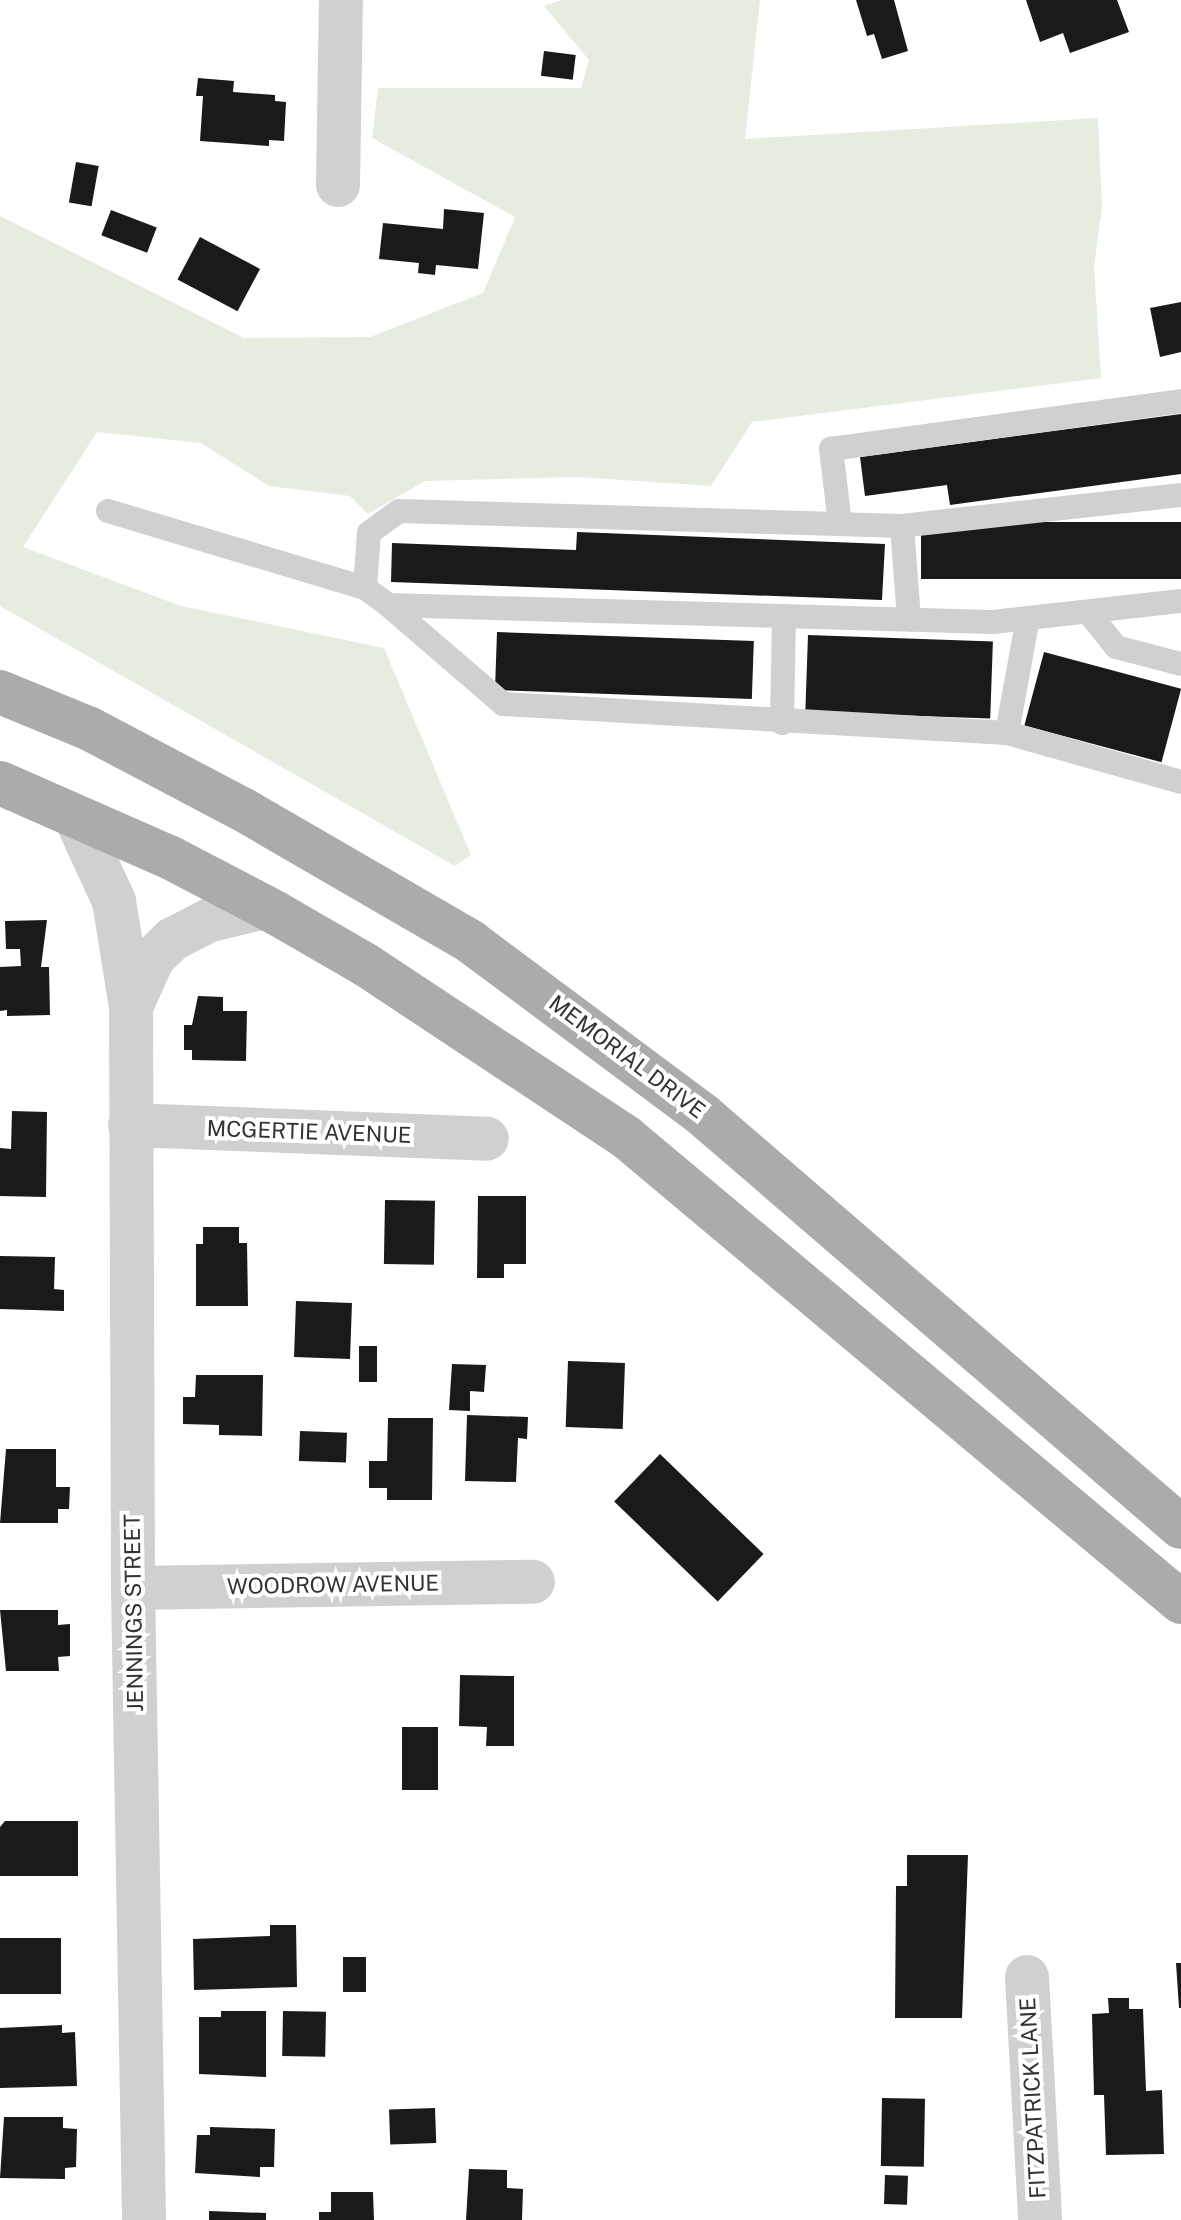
<!DOCTYPE html>
<style>
body{margin:0}
#map{position:relative;width:1181px;height:2220px;overflow:hidden;background:#fff;font-family:"Public Sans",sans-serif}
div>[style]{position:absolute}
.green>*{inset:0;background:#e6ecdf}
.building>*{inset:0;background:#1a1a1a;transform-origin:0 0}
.lane>*{height:24px;margin:-12px;padding:0 12px;transform-origin:12px;border-radius:12px;background:#d0d0d0}
.street>*{height:44px;margin:-22px;padding:0 22px;transform-origin:22px;border-radius:22px;background:#d0d0d0}
.primary>*{height:44px;margin:-22px;padding:0 22px;transform-origin:22px;border-radius:22px;background:#ababab}
span{translate:-50% -50%;white-space:nowrap;text-align:center;line-height:1.15;-webkit-text-stroke:8px #fff;paint-order:stroke}
.street-label{font-size:22px;color:#333}
</style>
<div id="map">
<div class="green">
<div style="clip-path:polygon(562px 0,760px 0,745px 139px,1098px 118px,1102px 207px,1094px 266px,1101px 378px,752px 422px,711px 486px,578px 477px,425px 481px,368px 514px,350px 496px,269px 486px,201px 443px,97px 432px,23px 547px,181px 606px,384px 648px,471px 855px,455px 866px,0 606px,0 216px,244px 338px,370px 337px,483px 293px,515px 217px,372px 138px,378px 88px,581px 88px,589px 60px,544px 6px)"></div>
</div>
<div class="building">
<div style="clip-path:polygon(856px 0,894px 0,908px 51px,882px 59px,874px 34px,867px 36px)"></div>
<div style="clip-path:polygon(1026px 0,1117px 0,1129px 32px,1070px 53px,1063px 33px,1040px 42px)"></div>
<div style="left:544px;top:51px;width:32px;height:25px;rotate:7deg"></div>
<div style="clip-path:polygon(198px 78px,234px 81px,233px 92px,275px 95px,275px 101px,286px 102px,284px 141px,269px 140px,269px 146px,200px 141px,203px 96px,196px 96px)"></div>
<div style="left:76px;top:162px;width:23px;height:41px;rotate:10deg"></div>
<div style="clip-path:polygon(444px 209px,484px 213px,478px 269px,436px 265px,435px 275px,418px 273px,419px 263px,379px 259px,383px 223px,443px 229px)"></div>
<div style="left:111px;top:210px;width:49px;height:27px;rotate:21deg"></div>
<div style="left:200px;top:237px;width:68px;height:48px;rotate:28deg"></div>
<div style="clip-path:polygon(1181px 302px,1181px 352px,1160px 357px,1150px 308px)"></div>
<div style="clip-path:polygon(1181px 414px,1181px 474px,950px 505px,947px 485px,865px 496px,860px 457px)"></div>
<div style="left:1181px;top:522px;width:57px;height:260px;rotate:90deg"></div>
<div style="clip-path:polygon(577px 532px,885px 544px,882px 600px,391px 582px,392px 543px,576px 550px)"></div>
<div style="left:497px;top:632px;width:257px;height:58px;rotate:2deg"></div>
<div style="left:808px;top:635px;width:185px;height:77px;rotate:2deg"></div>
<div style="left:1044px;top:652px;width:142px;height:76px;rotate:15deg"></div>
<div style="clip-path:polygon(47px 920px,41px 967px,49px 967px,50px 1015px,7px 1016px,7px 1010px,0 1011px,0 967px,21px 966px,20px 949px,6px 949px,5px 921px)"></div>
<div style="clip-path:polygon(198px 996px,223px 997px,223px 1011px,247px 1011px,246px 1061px,192px 1060px,192px 1050px,184px 1050px,184px 1025px,192px 1025px)"></div>
<div style="clip-path:polygon(12px 1111px,47px 1112px,46px 1197px,0 1196px,0 1148px,11px 1149px)"></div>
<div style="clip-path:polygon(478px 1196px,526px 1196px,526px 1264px,504px 1264px,504px 1278px,477px 1278px)"></div>
<div style="left:385px;top:1200px;width:50px;height:64px;rotate:1deg"></div>
<div style="clip-path:polygon(203px 1227px,239px 1227px,239px 1243px,247px 1243px,248px 1306px,196px 1306px,196px 1244px,203px 1244px)"></div>
<div style="clip-path:polygon(0 1256px,55px 1257px,54px 1289px,64px 1290px,64px 1311px,0 1309px)"></div>
<div style="left:296px;top:1301px;width:56px;height:56px;rotate:2deg"></div>
<div style="left:359px;top:1346px;width:18px;height:36px"></div>
<div style="left:568px;top:1361px;width:57px;height:66px;rotate:2deg"></div>
<div style="clip-path:polygon(452px 1364px,486px 1365px,484px 1392px,470px 1391px,470px 1411px,449px 1410px)"></div>
<div style="clip-path:polygon(196px 1375px,263px 1375px,262px 1436px,219px 1435px,219px 1425px,183px 1424px,183px 1397px,195px 1397px)"></div>
<div style="clip-path:polygon(467px 1415px,528px 1417px,527px 1439px,518px 1438px,516px 1482px,465px 1481px)"></div>
<div style="clip-path:polygon(388px 1418px,433px 1418px,432px 1500px,387px 1500px,387px 1488px,369px 1488px,369px 1461px,387px 1461px)"></div>
<div style="left:300px;top:1431px;width:47px;height:30px;rotate:2deg"></div>
<div style="clip-path:polygon(6px 1449px,56px 1449px,56px 1487px,70px 1487px,69px 1509px,58px 1509px,58px 1523px,0 1523px)"></div>
<div style="left:660px;top:1454px;width:144px;height:66px;rotate:44deg"></div>
<div style="clip-path:polygon(0 1610px,58px 1610px,58px 1625px,70px 1624px,70px 1656px,58px 1657px,59px 1671px,6px 1671px)"></div>
<div style="clip-path:polygon(460px 1675px,514px 1676px,514px 1746px,486px 1746px,487px 1727px,459px 1726px)"></div>
<div style="left:402px;top:1727px;width:36px;height:63px"></div>
<div style="clip-path:polygon(5px 1821px,78px 1821px,78px 1876px,0 1876px,0 1827px)"></div>
<div style="clip-path:polygon(907px 1855px,968px 1855px,962px 2018px,895px 2018px,896px 1886px,907px 1886px)"></div>
<div style="clip-path:polygon(270px 1925px,296px 1925px,297px 1987px,194px 1990px,193px 1939px,270px 1936px)"></div>
<div style="left:0;top:1938px;width:61px;height:56px"></div>
<div style="left:343px;top:1957px;width:23px;height:35px"></div>
<div style="clip-path:polygon(1176px 1963px,1181px 1963px,1181px 2008px,1179px 2008px)"></div>
<div style="clip-path:polygon(1108px 1998px,1129px 1998px,1129px 2009px,1143px 2009px,1146px 2091px,1162px 2090px,1164px 2154px,1106px 2155px,1104px 2095px,1094px 2095px,1092px 2014px,1109px 2013px)"></div>
<div style="clip-path:polygon(221px 2011px,266px 2011px,266px 2077px,199px 2074px,199px 2017px,221px 2017px)"></div>
<div style="left:283px;top:2011px;width:43px;height:45px;rotate:1deg"></div>
<div style="clip-path:polygon(62px 2025px,62px 2033px,75px 2032px,77px 2086px,0 2088px,0 2028px)"></div>
<div style="left:882px;top:2098px;width:43px;height:68px;rotate:1deg"></div>
<div style="left:435px;top:2108px;width:35px;height:46px;rotate:88deg"></div>
<div style="clip-path:polygon(4px 2117px,63px 2117px,63px 2128px,77px 2129px,76px 2167px,65px 2168px,65px 2179px,0 2178px)"></div>
<div style="clip-path:polygon(210px 2127px,275px 2129px,274px 2167px,260px 2167px,260px 2177px,195px 2173px,197px 2135px,210px 2135px)"></div>
<div style="clip-path:polygon(469px 2169px,507px 2170px,507px 2188px,523px 2189px,522px 2220px,466px 2220px)"></div>
<div style="left:885px;top:2175px;width:23px;height:29px;rotate:2deg"></div>
<div style="clip-path:polygon(331px 2192px,373px 2192px,374px 2220px,319px 2220px,319px 2212px,331px 2212px)"></div>
<div style="clip-path:polygon(209px 2211px,266px 2213px,266px 2220px,209px 2220px)"></div>
</div>
<div class="lane">
<div style="left:1181px;top:495px;width:281px;rotate:173.7deg"></div>
<div style="left:902px;top:526px;width:503px;rotate:-178.29deg"></div>
<div style="left:399px;top:511px;width:37px;rotate:144deg"></div>
<div style="left:369px;top:533px;width:55px;rotate:94.2deg"></div>
<div style="left:365px;top:588px;width:29px;rotate:36deg"></div>
<div style="left:388px;top:605px;width:605px;rotate:1.61deg"></div>
<div style="left:993px;top:622px;width:189px;rotate:-6.4deg"></div>
<div style="left:108px;top:511px;width:268px;rotate:16.7deg"></div>
<div style="left:840px;top:524px;width:76px;rotate:-96.8deg"></div>
<div style="left:831px;top:449px;width:353px;rotate:-7.8deg"></div>
<div style="left:902px;top:526px;width:94px;rotate:85.7deg"></div>
<div style="left:388px;top:605px;width:152px;rotate:40.7deg"></div>
<div style="left:503px;top:704px;width:505px;rotate:3.29deg"></div>
<div style="left:1007px;top:733px;width:181px;rotate:15.7deg"></div>
<div style="left:1088px;top:612px;width:45px;rotate:51.3deg"></div>
<div style="left:1116px;top:647px;width:67px;rotate:14.7deg"></div>
<div style="left:782px;top:723px;width:107px;rotate:-88.9deg"></div>
<div style="left:1007px;top:733px;width:117px;rotate:-79.7deg"></div>
</div>
<div class="street">
<div style="left:338px;top:185px;width:185px;rotate:-89.1deg"></div>
<div style="left:75px;top:816px;width:94px;rotate:65.4deg"></div>
<div style="left:114px;top:901px;width:107px;rotate:80.9deg"></div>
<div style="left:131px;top:1007px;width:581px;rotate:89.8deg"></div>
<div style="left:133px;top:1588px;width:632px;rotate:89deg"></div>
<div style="left:131px;top:1007px;width:54px;rotate:-65.8deg"></div>
<div style="left:153px;top:958px;width:28px;rotate:-44deg"></div>
<div style="left:173px;top:939px;width:42px;rotate:-27.2deg"></div>
<div style="left:210px;top:920px;width:57px;rotate:-13.3deg"></div>
<div style="left:130px;top:1125px;width:357px;rotate:2.2deg"></div>
<div style="left:133px;top:1588px;width:400px;rotate:-0.9deg"></div>
<div style="left:1027px;top:1977px;width:243px;rotate:86.9deg"></div>
</div>
<div class="primary">
<div style="left:0;top:692px;width:97px;rotate:22.3deg"></div>
<div style="left:90px;top:729px;width:172px;rotate:27.8deg"></div>
<div style="left:242px;top:809px;width:265px;rotate:30.1deg"></div>
<div style="left:471px;top:942px;width:289px;rotate:36.7deg"></div>
<div style="left:703px;top:1115px;width:631px;rotate:40.76deg"></div>
<div style="left:0;top:783px;width:187px;rotate:23.7deg"></div>
<div style="left:171px;top:858px;width:119px;rotate:27.6deg"></div>
<div style="left:276px;top:913px;width:104px;rotate:30deg"></div>
<div style="left:366px;top:965px;width:312px;rotate:33.5deg"></div>
<div style="left:626px;top:1137px;width:724px;rotate:39.96deg"></div>
</div>
<div class="street-label">
<span style="left:627px;top:1057px;rotate:37deg">MEMORIAL DRIVE</span>
<span style="left:309px;top:1132px;rotate:2deg">MCGERTIE AVENUE</span>
<span style="left:333px;top:1585px;rotate:-1deg">WOODROW AVENUE</span>
<span style="left:134px;top:1613px;rotate:-91deg">JENNINGS STREET</span>
<span style="left:1033px;top:2098px;rotate:-93deg">FITZPATRICK LANE</span>
</div>
</div>
